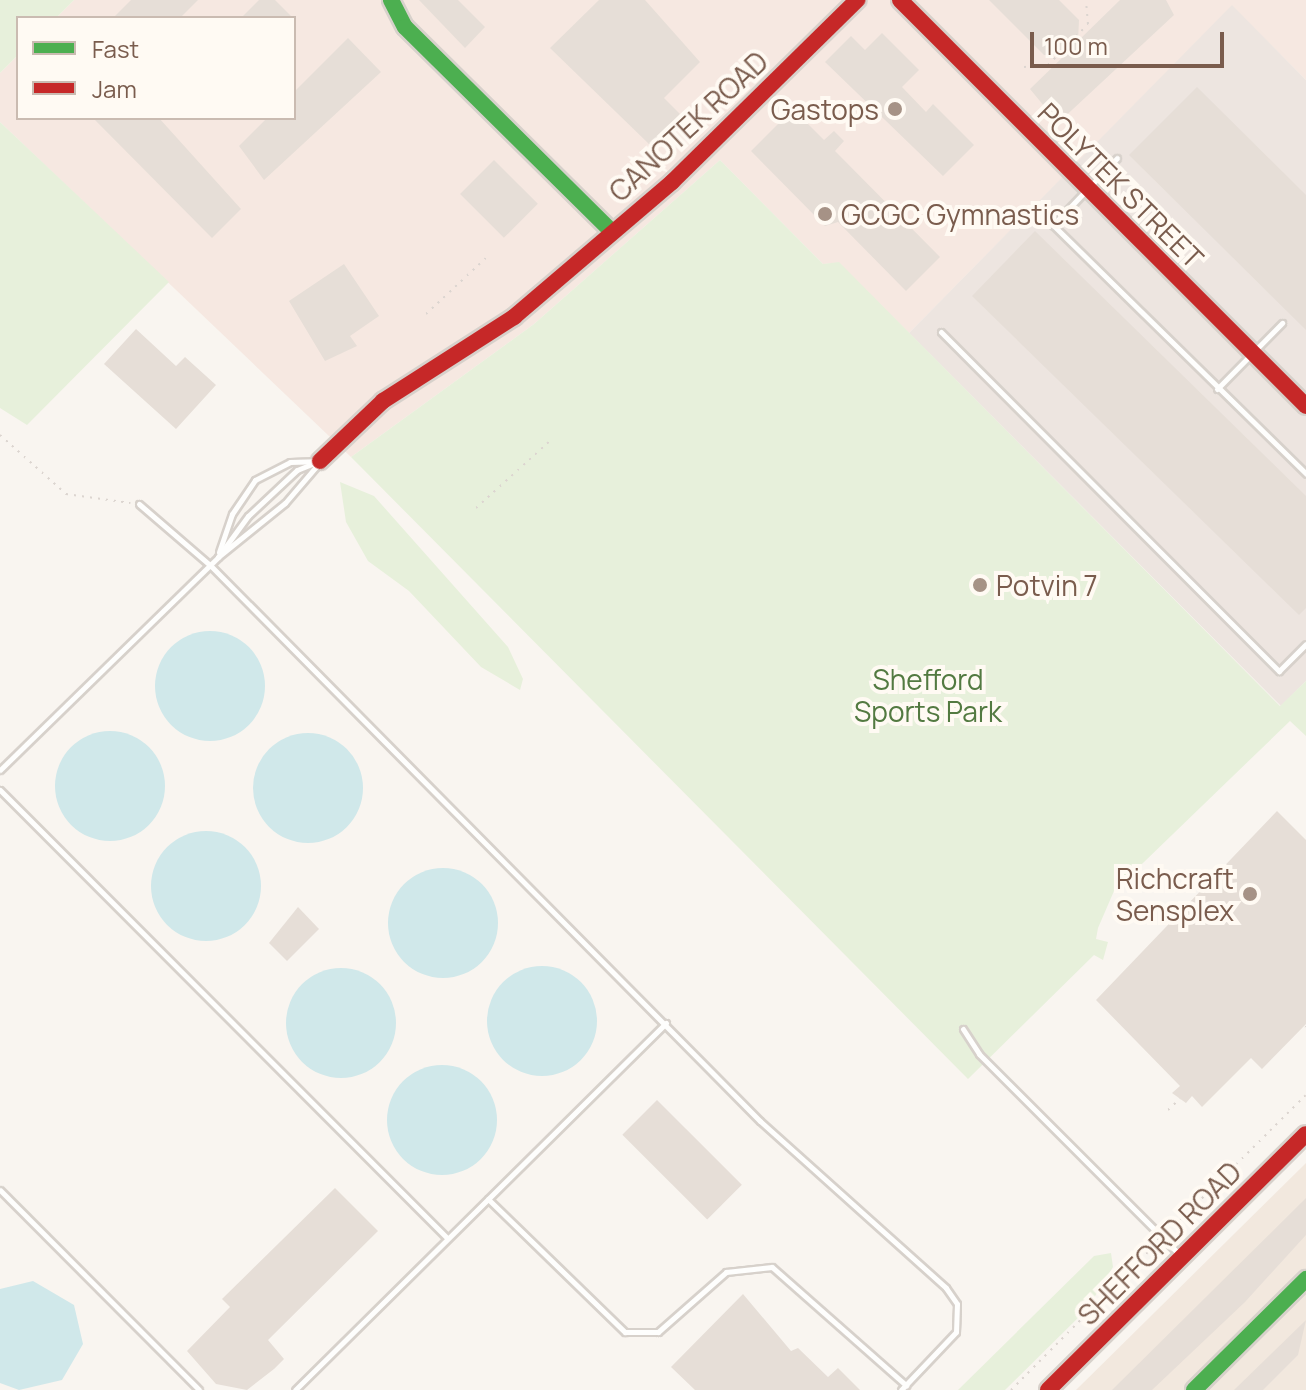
<!DOCTYPE html>
<style>
body{margin:0}
#map{position:relative;width:1306px;height:1390px;overflow:hidden;background:#f9f5f0;font-family:Manrope,sans-serif}
div>[style]{position:absolute}
.residential>*{inset:0;background:#f2e8de}
.commercial>*{inset:0;background:#f6e8e1}
.industrial>*{inset:0;background:#ede5e0}
.green>*{inset:0;background:#e7f0db}
.water>*{inset:0;background:#d0e8ea}
.round{border-radius:50%}
.building>*{inset:0;background:#e6ded7;transform-origin:0 0}
.path>*{height:2px;margin-top:-1px;transform-origin:0;background:repeating-linear-gradient(90deg,#dcd5d0 0 2px,transparent 0 8px)}
.roads{filter:drop-shadow(2px 0 #d7d1cb) drop-shadow(-2px 0 #d7d1cb) drop-shadow(0 2px #d7d1cb) drop-shadow(0 -2px #d7d1cb)}
.lane>*{height:5px;margin:-2.5px;padding:0 2.5px;transform-origin:2.5px;border-radius:2.5px;background:#fefefd}
.fast>*{height:16px;margin:-8px;padding:0 8px;transform-origin:8px;border-radius:8px;background:#4caf50}
.jam>*{height:16px;margin:-8px;padding:0 8px;transform-origin:8px;border-radius:8px;background:#c62828}
.dots>*{width:22px;height:22px;translate:-50% -50%;box-sizing:border-box;border:4px solid #fffaf3;border-radius:50%}
span{translate:-50% -50%;white-space:nowrap;text-align:center;line-height:1.15;-webkit-text-stroke:8px #fffaf3;paint-order:stroke}
.poi-label{font-size:28px;color:#7a5c4d}
.right{translate:-100% -50%;text-align:right}
.left{translate:0 -50%;text-align:left}
.street-label{font-size:28px;color:#7a5c4d}
.park-label{font-size:28px;color:#537a41}
.legend{position:absolute;left:16px;top:16px;width:280px;height:104px;box-sizing:border-box;background:#fffaf3;border:2px solid #cabbb1;margin:0;padding:10px 14px;list-style:none;font-size:24px;color:#7a5c4d}
.legend li{display:flex;align-items:center;gap:16px;height:40px}
.legend b{width:40px;border:2px solid #cabbb1}
.scale{position:absolute;left:1030px;top:32px;width:194px;height:36px;box-sizing:border-box;border:4px solid #7a5c4d;border-top:0;padding-left:10px;font-size:24px;line-height:28px;white-space:nowrap;color:#7a5c4d;-webkit-text-stroke:6px #fffaf3;paint-order:stroke}
</style>
<div id="map">
<div class="residential">
<div style="clip-path:polygon(1306px 1163px,1306px 1390px,1076px 1390px)"></div>
</div>
<div class="commercial">
<div style="clip-path:polygon(74px 0,1306px 0,1306px 80px,1232px 6px,909px 333px,839px 263px,823px 264px,720px 160px,534px 324px,351px 457px,0 122px,0 73px,18px 55px,18px 118px,294px 118px,294px 18px,56px 18px)"></div>
</div>
<div class="industrial">
<div style="clip-path:polygon(1232px 5px,1306px 80px,1306px 681px,1281px 706px,909px 333px)"></div>
</div>
<div class="green">
<div style="clip-path:polygon(0 0,74px 0,56px 18px,18px 18px,18px 55px,0 73px)"></div>
<div style="clip-path:polygon(0 122px,169px 282px,27px 425px,0 408px)"></div>
<div style="clip-path:polygon(720px 160px,823px 264px,839px 262px,1280px 706px,1306px 681px,1306px 736px,1290px 721px,1114px 891px,1098px 928px,1096px 939px,1108px 942px,1103px 960px,1094px 955px,968px 1079px,351px 457px,534px 324px)"></div>
<div style="clip-path:polygon(340px 482px,374px 496px,508px 647px,523px 679px,520px 690px,481px 667px,409px 591px,368px 561px,346px 522px)"></div>
<div style="clip-path:polygon(1111px 1253px,1113px 1267px,1087px 1309px,1005px 1390px,958px 1390px,1094px 1256px)"></div>
</div>
<div class="water">
<div class="round" style="left:155px;top:631px;width:110px;height:110px"></div>
<div class="round" style="left:55px;top:731px;width:110px;height:110px"></div>
<div class="round" style="left:253px;top:733px;width:110px;height:110px"></div>
<div class="round" style="left:151px;top:831px;width:110px;height:110px"></div>
<div class="round" style="left:388px;top:868px;width:110px;height:110px"></div>
<div class="round" style="left:487px;top:966px;width:110px;height:110px"></div>
<div class="round" style="left:286px;top:968px;width:110px;height:110px"></div>
<div class="round" style="left:387px;top:1065px;width:110px;height:110px"></div>
<div style="clip-path:polygon(33px 1281px,74px 1305px,83px 1344px,62px 1380px,19px 1390px,0 1383px,0 1289px)"></div>
</div>
<div class="building">
<div style="clip-path:polygon(131px 0,198px 0,180px 18px,113px 18px)"></div>
<div style="clip-path:polygon(259px 0,275px 0,293px 18px,241px 18px)"></div>
<div style="clip-path:polygon(419px 0,458px 0,485px 27px,465px 48px)"></div>
<div style="clip-path:polygon(599px 0,645px 0,700px 62px,664px 98px,680px 114px,650px 145px,550px 48px)"></div>
<div style="clip-path:polygon(989px 0,1059px 0,1079px 20px,1078px 41px,1120px 0,1166px 0,1174px 15px,1058px 123px,1030px 89px,1065px 55px,1044px 55px)"></div>
<div style="clip-path:polygon(882px 33px,919px 70px,902px 87px,926px 112px,933px 104px,974px 145px,943px 176px,825px 62px,851px 36px,865px 50px)"></div>
<div style="clip-path:polygon(348px 38px,381px 72px,264px 180px,239px 146px,267px 118px,294px 118px,294px 92px)"></div>
<div style="clip-path:polygon(1197px 87px,1306px 195px,1306px 330px,1129px 155px)"></div>
<div style="clip-path:polygon(793px 109px,824px 140px,834px 131px,844px 141px,835px 151px,940px 257px,906px 291px,838px 222px,825px 226px,751px 151px)"></div>
<div style="clip-path:polygon(93px 118px,159px 118px,241px 209px,212px 238px)"></div>
<div style="left:494px;top:160px;width:62px;height:48px;rotate:45deg"></div>
<div style="clip-path:polygon(1035px 231px,1306px 496px,1306px 608px,1299px 615px,972px 296px)"></div>
<div style="clip-path:polygon(344px 264px,379px 316px,350px 336px,357px 346px,325px 361px,289px 301px)"></div>
<div style="clip-path:polygon(136px 329px,176px 366px,185px 357px,216px 385px,176px 429px,104px 364px)"></div>
<div style="clip-path:polygon(1277px 811px,1306px 840px,1306px 1024px,1262px 1069px,1251px 1058px,1202px 1107px,1192px 1096px,1186px 1103px,1172px 1093px,1180px 1086px,1096px 1000px)"></div>
<div style="clip-path:polygon(298px 907px,319px 929px,287px 961px,269px 943px)"></div>
<div style="left:657px;top:1100px;width:120px;height:49px;rotate:45deg"></div>
<div style="clip-path:polygon(335px 1188px,378px 1231px,268px 1340px,284px 1359px,274px 1369px,247px 1390px,216px 1384px,187px 1351px,230px 1307px,222px 1299px)"></div>
<div style="clip-path:polygon(1306px 1198px,1306px 1235px,1245px 1302px,1152px 1390px,1112px 1390px)"></div>
<div style="clip-path:polygon(743px 1294px,791px 1351px,798px 1348px,828px 1377px,838px 1368px,860px 1390px,695px 1390px,671px 1367px)"></div>
<div style="clip-path:polygon(1306px 1320px,1298px 1355px,1263px 1390px,1234px 1390px)"></div>
</div>
<div class="path">
<div style="left:1024px;top:67px;width:24px;rotate:-5deg"></div>
<div style="left:1048px;top:65px;width:57px;rotate:-45.7deg"></div>
<div style="left:1088px;top:24px;width:24px;rotate:-95deg"></div>
<div style="left:426px;top:314px;width:86px;rotate:-43.1deg"></div>
<div style="left:0;top:435px;width:89px;rotate:41.8deg"></div>
<div style="left:66px;top:494px;width:65px;rotate:8deg"></div>
<div style="left:476px;top:508px;width:103px;rotate:-42.2deg"></div>
<div style="left:1305px;top:1026px;width:1px;rotate:45deg"></div>
<div style="left:1168px;top:1110px;width:16px;rotate:-43deg"></div>
<div style="left:1168px;top:1232px;width:194px;rotate:-44.8deg"></div>
<div style="left:1011px;top:1390px;width:204px;rotate:-45.2deg"></div>
</div>
<div class="roads">
<div class="lane">
<div style="left:1117px;top:158px;width:93px;rotate:133.7deg"></div>
<div style="left:1053px;top:225px;width:355px;rotate:44.5deg"></div>
<div style="left:941px;top:332px;width:479px;rotate:45.1deg"></div>
<div style="left:1279px;top:671px;width:38px;rotate:-45deg"></div>
<div style="left:1217px;top:389px;width:93px;rotate:-45.4deg"></div>
<div style="left:139px;top:504px;width:94px;rotate:40.7deg"></div>
<div style="left:210px;top:565px;width:782px;rotate:45.31deg"></div>
<div style="left:760px;top:1121px;width:250px;rotate:41.9deg"></div>
<div style="left:946px;top:1288px;width:19px;rotate:55deg"></div>
<div style="left:957px;top:1304px;width:28px;rotate:92deg"></div>
<div style="left:956px;top:1332px;width:80px;rotate:133.5deg"></div>
<div style="left:219px;top:552px;width:40px;rotate:-71.1deg"></div>
<div style="left:232px;top:514px;width:41px;rotate:-55.9deg"></div>
<div style="left:255px;top:480px;width:39px;rotate:-27deg"></div>
<div style="left:290px;top:462px;width:25px;rotate:-2deg"></div>
<div style="left:218px;top:557px;width:86px;rotate:-38.9deg"></div>
<div style="left:285px;top:503px;width:54px;rotate:-49.5deg"></div>
<div style="left:0;top:770px;width:305px;rotate:-44.3deg"></div>
<div style="left:218px;top:557px;width:51px;rotate:-53.8deg"></div>
<div style="left:248px;top:516px;width:67px;rotate:-43.2deg"></div>
<div style="left:297px;top:470px;width:24px;rotate:-22deg"></div>
<div style="left:0;top:790px;width:633px;rotate:45.06deg"></div>
<div style="left:963px;top:1029px;width:30px;rotate:57deg"></div>
<div style="left:979px;top:1054px;width:283px;rotate:45deg"></div>
<div style="left:0;top:1190px;width:282px;rotate:45.1deg"></div>
<div style="left:488px;top:1199px;width:191px;rotate:44.2deg"></div>
<div style="left:625px;top:1332px;width:33px"></div>
<div style="left:658px;top:1332px;width:91px;rotate:-41.4deg"></div>
<div style="left:726px;top:1272px;width:46px;rotate:-6.2deg"></div>
<div style="left:772px;top:1267px;width:179px;rotate:41.4deg"></div>
<div style="left:295px;top:1390px;width:522px;rotate:-44.69deg"></div>
</div>
<div class="fast">
<div style="left:391px;top:0;width:30px;rotate:63deg"></div>
<div style="left:405px;top:27px;width:291px;rotate:44.7deg"></div>
<div style="left:1194px;top:1390px;width:158px;rotate:-44.7deg"></div>
</div>
<div class="jam">
<div style="left:900px;top:0;width:574px;rotate:45deg"></div>
<div style="left:320px;top:461px;width:87px;rotate:-43.6deg"></div>
<div style="left:383px;top:401px;width:156px;rotate:-32.7deg"></div>
<div style="left:514px;top:317px;width:208px;rotate:-40.5deg"></div>
<div style="left:672px;top:182px;width:260px;rotate:-44.5deg"></div>
<div style="left:1048px;top:1390px;width:363px;rotate:-44.8deg"></div>
</div>
</div>
<div class="dots">
<div style="left:895px;top:109px;background:#a69286"></div>
<div style="left:825px;top:214px;background:#a69286"></div>
<div style="left:980px;top:585px;background:#a69286"></div>
<div style="left:1250px;top:894px;background:#a69286"></div>
</div>
<div class="poi-label">
<span class="right" style="left:879px;top:109px">Gastops</span>
<span class="left" style="left:841px;top:214px">GCGC Gymnastics</span>
<span class="left" style="left:996px;top:585px">Potvin 7</span>
<span class="right" style="left:1234px;top:894px">Richcraft<br>Sensplex</span>
</div>
<div class="street-label">
<span style="left:688px;top:126px;rotate:-43deg">CANOTEK ROAD</span>
<span style="left:1121px;top:185px;rotate:45deg">POLYTEK STREET</span>
<span style="left:1159px;top:1243px;rotate:-45deg">SHEFFORD ROAD</span>
</div>
<div class="park-label">
<span style="left:928px;top:695px">Shefford<br>Sports Park</span>
</div>
<ul class="legend">
<li><b style="height:10px;background:#4caf50"></b>Fast</li>
<li><b style="height:10px;background:#c62828"></b>Jam</li>
</ul>
<div class="scale">100 m</div>
</div>
